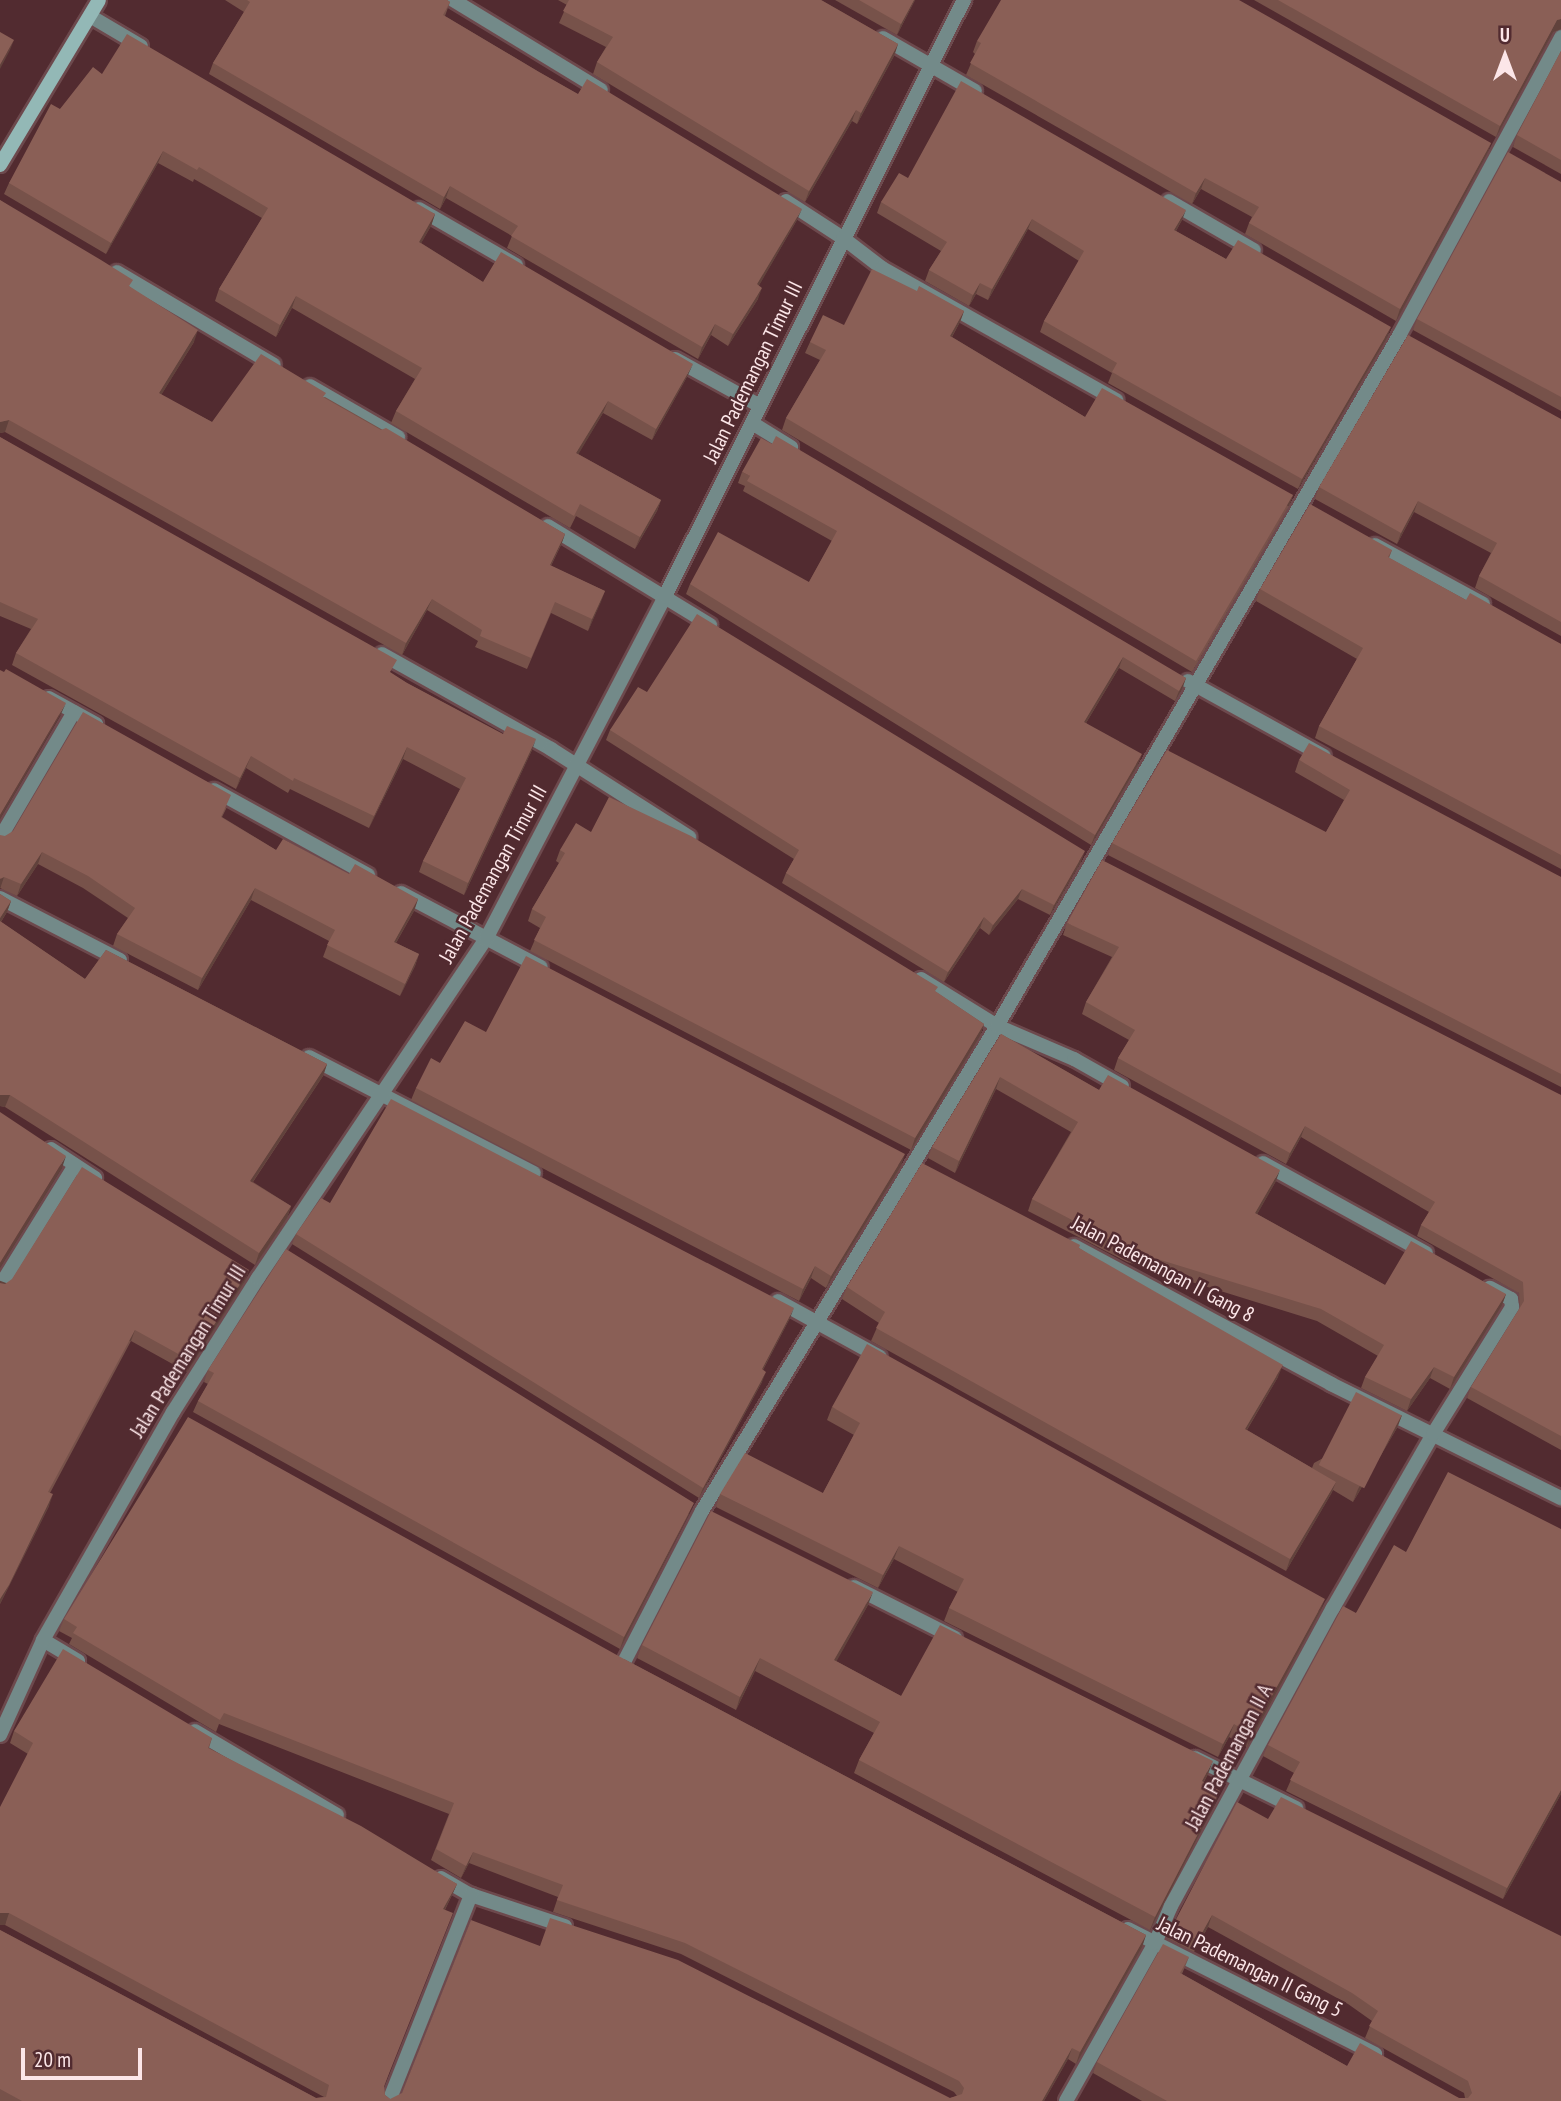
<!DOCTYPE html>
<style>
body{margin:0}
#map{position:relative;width:1561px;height:2101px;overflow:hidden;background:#522b30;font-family:"PT Sans Narrow",sans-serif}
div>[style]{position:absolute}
.roads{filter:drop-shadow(2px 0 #6d494d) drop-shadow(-2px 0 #6d494d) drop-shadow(0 2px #6d494d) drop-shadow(0 -2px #6d494d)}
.street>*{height:14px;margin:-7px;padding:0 7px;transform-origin:7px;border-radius:7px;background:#738a89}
.secondary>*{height:14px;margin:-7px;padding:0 7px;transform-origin:7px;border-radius:7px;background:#93b8b6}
.wall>*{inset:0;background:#77524a}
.shaded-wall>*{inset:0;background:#61423c;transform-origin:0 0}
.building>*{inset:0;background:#8a5f56;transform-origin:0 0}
span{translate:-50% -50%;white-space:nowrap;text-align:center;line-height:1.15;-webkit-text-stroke:5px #522b30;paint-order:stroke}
.street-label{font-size:21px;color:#fce6e8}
.north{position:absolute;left:1470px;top:21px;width:70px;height:70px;-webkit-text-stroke:5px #522b30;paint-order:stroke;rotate:0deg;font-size:19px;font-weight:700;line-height:28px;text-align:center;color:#fce6e8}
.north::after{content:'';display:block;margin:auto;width:24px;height:32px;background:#fce6e8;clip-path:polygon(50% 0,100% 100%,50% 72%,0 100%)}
.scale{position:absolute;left:21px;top:2048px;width:121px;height:32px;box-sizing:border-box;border:4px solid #fce6e8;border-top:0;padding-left:9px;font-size:21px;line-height:24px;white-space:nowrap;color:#fce6e8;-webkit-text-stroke:5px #522b30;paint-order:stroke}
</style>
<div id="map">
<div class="roads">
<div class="street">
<div style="left:453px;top:0;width:173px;rotate:31.3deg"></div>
<div style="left:90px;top:16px;width:59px;rotate:30.5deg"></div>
<div style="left:883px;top:38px;width:106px;rotate:29.9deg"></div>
<div style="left:786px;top:201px;width:68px;rotate:33deg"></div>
<div style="left:843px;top:238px;width:49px;rotate:37.6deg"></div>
<div style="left:882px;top:268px;width:269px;rotate:29.4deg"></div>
<div style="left:1169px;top:201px;width:98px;rotate:30deg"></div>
<div style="left:419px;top:209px;width:112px;rotate:30deg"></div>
<div style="left:117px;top:272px;width:182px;rotate:30.6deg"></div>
<div style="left:675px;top:359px;width:97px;rotate:28.9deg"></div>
<div style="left:310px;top:386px;width:102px;rotate:30.1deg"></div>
<div style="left:752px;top:423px;width:46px;rotate:31.6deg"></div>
<div style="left:548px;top:526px;width:190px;rotate:31.4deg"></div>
<div style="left:1375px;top:545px;width:123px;rotate:28.6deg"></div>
<div style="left:382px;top:654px;width:194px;rotate:29.3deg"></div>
<div style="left:551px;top:749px;width:164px;rotate:32.5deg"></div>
<div style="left:1188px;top:681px;width:155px;rotate:28.9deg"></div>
<div style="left:49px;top:698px;width:54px;rotate:29deg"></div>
<div style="left:214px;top:790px;width:176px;rotate:28.9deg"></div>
<div style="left:0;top:838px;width:146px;rotate:-59.6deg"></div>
<div style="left:401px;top:893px;width:158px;rotate:27.9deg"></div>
<div style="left:0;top:898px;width:135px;rotate:27.3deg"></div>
<div style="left:921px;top:979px;width:89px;rotate:31.7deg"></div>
<div style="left:997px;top:1026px;width:84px;rotate:23.2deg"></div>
<div style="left:1074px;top:1059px;width:55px;rotate:29.4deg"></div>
<div style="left:309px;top:1057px;width:253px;rotate:27.3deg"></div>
<div style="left:51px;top:1149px;width:53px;rotate:33.4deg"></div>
<div style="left:1263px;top:1163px;width:186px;rotate:28.9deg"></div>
<div style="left:1074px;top:1246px;width:292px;rotate:28.2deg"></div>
<div style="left:1331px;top:1384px;width:257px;rotate:26.4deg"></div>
<div style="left:0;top:1286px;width:142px;rotate:-58.2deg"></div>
<div style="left:778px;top:1301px;width:116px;rotate:28.8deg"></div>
<div style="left:854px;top:1587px;width:113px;rotate:26.8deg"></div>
<div style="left:43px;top:1640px;width:41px;rotate:31deg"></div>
<div style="left:624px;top:1662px;width:170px;rotate:-62.7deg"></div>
<div style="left:702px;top:1511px;width:568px;rotate:-58.69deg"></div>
<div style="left:997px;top:1026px;width:801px;rotate:-59.78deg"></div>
<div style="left:1400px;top:334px;width:338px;rotate:-61.5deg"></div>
<div style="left:195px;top:1731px;width:165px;rotate:30.6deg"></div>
<div style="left:0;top:1735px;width:104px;rotate:-65.6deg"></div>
<div style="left:43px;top:1640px;width:262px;rotate:-60.3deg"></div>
<div style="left:173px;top:1412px;width:159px;rotate:-57.6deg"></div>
<div style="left:258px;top:1278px;width:409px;rotate:-56.1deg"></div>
<div style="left:486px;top:939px;width:387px;rotate:-62.4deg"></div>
<div style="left:665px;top:596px;width:667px;rotate:-63.36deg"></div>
<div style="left:1195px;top:1758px;width:113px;rotate:26.3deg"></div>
<div style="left:441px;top:1878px;width:34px;rotate:30deg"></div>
<div style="left:471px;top:1895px;width:99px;rotate:18.3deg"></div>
<div style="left:1128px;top:1929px;width:277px;rotate:26.8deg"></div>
<div style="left:389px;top:2101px;width:222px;rotate:-68.3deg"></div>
<div style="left:1066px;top:2101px;width:181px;rotate:-60.6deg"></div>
<div style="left:1155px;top:1943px;width:40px;rotate:-66.6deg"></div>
<div style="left:1171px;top:1906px;width:339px;rotate:-61.5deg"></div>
<div style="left:1333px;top:1608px;width:201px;rotate:-60.1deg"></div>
<div style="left:1433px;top:1434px;width:150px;rotate:-58.1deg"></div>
<div style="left:1512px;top:1307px;width:8px;rotate:-97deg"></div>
<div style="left:1511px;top:1299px;width:24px;rotate:-152deg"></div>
</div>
<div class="secondary">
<div style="left:0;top:165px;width:192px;rotate:-59deg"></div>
</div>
</div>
<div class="wall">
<div style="clip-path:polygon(225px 0,447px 0,450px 2px,445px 16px,539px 72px,797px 220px,759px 285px,758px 299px,728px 346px,711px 335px,698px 359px,507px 248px,512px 236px,446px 198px,440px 209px,209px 74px,213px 63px,244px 12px)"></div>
<div style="clip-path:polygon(558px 0,821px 0,898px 44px,894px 56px,857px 124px,852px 121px,805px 202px,593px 74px,597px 62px,606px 47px,559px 23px,567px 5px)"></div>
<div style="clip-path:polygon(835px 0,915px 0,897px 35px)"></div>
<div style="clip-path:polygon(1254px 0,1561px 0,1561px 29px,1553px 32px,1496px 137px)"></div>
<div style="clip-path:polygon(977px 41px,1491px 143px,1487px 154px,1396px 321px,1245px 234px,1249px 223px,1252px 217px,1201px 189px,1192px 204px,966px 75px,975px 54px,973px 52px)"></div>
<div style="clip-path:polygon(1561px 51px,1561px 174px,1513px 147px,1517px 135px)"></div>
<div style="clip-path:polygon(102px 74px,435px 214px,431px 226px,421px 243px,483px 282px,688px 375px,652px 440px,603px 413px,578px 454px,661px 500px,657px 511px,635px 549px,576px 516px,570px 528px,391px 423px,396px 411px,415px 379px,292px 308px,276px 337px,215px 301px,219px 289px,262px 218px,194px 179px,193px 182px,158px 163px,106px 254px,4px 194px,9px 183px,60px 109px)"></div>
<div style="clip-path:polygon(908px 178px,1182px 220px,1176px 231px,1226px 259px,1387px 338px,1298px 489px,1108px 383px,1112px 373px,1040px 332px,1044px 321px,1079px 261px,1028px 229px,988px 300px,976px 294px,969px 306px,925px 281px,929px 270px,941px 251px,877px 213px,881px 202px)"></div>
<div style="clip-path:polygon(1561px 182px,1561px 411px,1413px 330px,1417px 319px)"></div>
<div style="clip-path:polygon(0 200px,130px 287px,194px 342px,161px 395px,212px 422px,325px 397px,565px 534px,561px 545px,551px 566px,605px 591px,588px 631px,551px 613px,527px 669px,475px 647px,478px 641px,427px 610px,402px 655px,5px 432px,0 433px)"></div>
<div style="clip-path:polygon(917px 291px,964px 311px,960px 322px,952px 337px,1085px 417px,1293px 495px,1289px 506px,1192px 672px,782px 430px,786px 418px,820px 360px,805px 353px,810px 342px)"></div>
<div style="clip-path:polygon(1561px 419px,1561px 636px,1475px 588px,1479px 576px,1491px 553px,1414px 512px,1397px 544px,1315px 499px,1319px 487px)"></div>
<div style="clip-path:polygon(0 437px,407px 683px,532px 750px,464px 895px,419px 872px,423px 861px,460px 789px,403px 759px,369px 828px,290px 789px,288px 793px,246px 768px,236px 789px,12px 665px,16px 653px,31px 629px,0 616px)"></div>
<div style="clip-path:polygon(742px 472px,1186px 678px,1182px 689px,1175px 701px,1119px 668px,1086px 723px,1138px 765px,1091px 845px,686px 594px,690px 584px,809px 582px,832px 541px,743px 491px,745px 486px,738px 483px)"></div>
<div style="clip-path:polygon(1392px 550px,1389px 558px,1466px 600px,1561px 644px,1561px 869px,1315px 738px,1319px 726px,1357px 659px,1256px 601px,1260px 589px)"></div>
<div style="clip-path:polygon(647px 692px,1081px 862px,1050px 915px,1018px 899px,989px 935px,980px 928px,944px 982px,782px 883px,786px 873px,794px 859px,606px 740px,610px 730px)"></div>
<div style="clip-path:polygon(1299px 760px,1561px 877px,1561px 1087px,1108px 855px,1112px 843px,1326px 832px,1344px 800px,1295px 772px)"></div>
<div style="clip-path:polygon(227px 807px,222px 817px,276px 850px,349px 874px,418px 899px,414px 911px,396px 943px,419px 954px,415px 966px,400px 996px,323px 957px,329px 941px,251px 900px,198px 990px,113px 946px,117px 934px,128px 918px,83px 888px,38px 864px,17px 896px,0 888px,5px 836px)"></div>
<div style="clip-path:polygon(591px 832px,936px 992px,984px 1024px,980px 1036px,911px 1150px,530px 951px,540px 928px,528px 921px,532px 909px,559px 863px,556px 861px,560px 850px)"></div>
<div style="clip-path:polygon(0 894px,11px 901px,7px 912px,1px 922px,85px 979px,106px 950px,327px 1064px,323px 1076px,253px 1182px,291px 1206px,287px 1218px,255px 1265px,5px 1107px,0 1106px)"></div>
<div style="clip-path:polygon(1067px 923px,1561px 1095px,1561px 1450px,1467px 1398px,1471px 1387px,1520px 1308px,1519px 1293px,1417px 1236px,1421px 1225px,1429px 1212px,1301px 1137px,1286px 1164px,1114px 1070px,1118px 1058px,1129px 1040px,1082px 1014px,1086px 1002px,1112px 957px,1063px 935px)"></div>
<div style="clip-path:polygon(486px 1032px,901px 1166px,826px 1288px,811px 1278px,799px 1301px,411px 1100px,416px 1088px,440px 1063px)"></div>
<div style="clip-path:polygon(1001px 1034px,1099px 1090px,1276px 1181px,1257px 1214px,1385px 1285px,1506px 1294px,1502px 1305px,1450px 1389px,1430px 1378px,1407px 1411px,1361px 1388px,1365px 1377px,1378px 1356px,1317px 1321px,1127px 1262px,1028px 1211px,1032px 1199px,1071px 1132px,996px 1089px,955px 1173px,928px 1158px,932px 1147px)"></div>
<div style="clip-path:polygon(330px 1203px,790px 1318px,763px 1370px,762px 1382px,699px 1498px,292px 1244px,296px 1234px)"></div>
<div style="clip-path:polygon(1079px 1248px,1278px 1377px,1247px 1430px,1312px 1468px,1314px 1463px,1402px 1415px,1397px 1428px,1353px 1502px,1333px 1490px,1331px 1494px,1286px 1571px,871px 1341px,879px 1323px,842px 1299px,847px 1287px)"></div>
<div style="clip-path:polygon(249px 1270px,245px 1281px,187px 1372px,131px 1341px,50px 1493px,49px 1506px,0 1604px,0 1283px,5px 1284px)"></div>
<div style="clip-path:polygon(208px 1370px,689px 1514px,620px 1649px,193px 1412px,198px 1401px,208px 1384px,204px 1382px)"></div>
<div style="clip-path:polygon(832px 1407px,1320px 1612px,1247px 1747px,1229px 1737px,1218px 1757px,944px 1621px,949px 1608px,958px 1592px,894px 1559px,878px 1588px,716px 1507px,720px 1494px,823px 1493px,854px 1435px,827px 1420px)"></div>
<div style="clip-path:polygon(1561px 1529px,1561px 1794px,1503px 1899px,1286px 1791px,1294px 1773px,1263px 1756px,1268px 1745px,1356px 1613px,1406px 1552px)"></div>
<div style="clip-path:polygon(868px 1605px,836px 1661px,901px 1696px,1208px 1774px,1204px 1782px,1215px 1804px,1150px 1930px,854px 1773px,859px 1760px,874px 1733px,755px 1671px,736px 1710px,637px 1658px,642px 1645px)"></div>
<div style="clip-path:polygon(64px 1619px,624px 1659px,1146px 1935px,1142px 1947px,1076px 2064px,1068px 2059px,1044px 2101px,0 2101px,0 1930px,316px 2098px,324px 2097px,5px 1925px,28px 1754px,10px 1743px,14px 1731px,212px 1738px,209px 1748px,457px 1884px,452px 1895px,445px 1910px,384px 2087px,385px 2095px,390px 2099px,950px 2098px,957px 2096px,954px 2092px,681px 1954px,553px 1912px,558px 1897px,469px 1863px,461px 1878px,431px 1860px,449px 1814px,219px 1724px,216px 1732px,69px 1644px,72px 1638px,59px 1631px)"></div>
<div style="clip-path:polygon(1268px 1819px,1561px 2101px,1142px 2101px,1093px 2073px,1097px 2062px,1189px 1957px,1182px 1974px,1347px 2066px,1459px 2098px,1465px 2098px,1464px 2093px,1365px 2038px,1372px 2021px,1348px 2004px,1208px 1927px,1194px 1952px,1167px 1938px,1172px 1927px)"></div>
</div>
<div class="shaded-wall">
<div style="clip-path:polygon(914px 0,915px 0,897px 35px,901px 24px)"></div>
<div style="clip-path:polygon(1561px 19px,1561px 29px,1553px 32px,1496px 137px,1500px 126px,1557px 20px)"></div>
<div style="clip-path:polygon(14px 40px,10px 50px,0 69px,0 65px)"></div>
<div style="clip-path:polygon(898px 44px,894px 56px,857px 124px,861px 113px)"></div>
<div style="clip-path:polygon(856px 110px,852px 121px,805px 202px,809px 191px)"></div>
<div style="clip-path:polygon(1491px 143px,1487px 154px,1396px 321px,1400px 309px)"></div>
<div style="clip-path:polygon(163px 151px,158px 163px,106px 254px,111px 243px)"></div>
<div style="clip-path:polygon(1205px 178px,1201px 189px,1192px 204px,1196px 193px)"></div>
<div style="clip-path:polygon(450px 186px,446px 198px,440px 209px,444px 197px)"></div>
<div style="clip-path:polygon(802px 209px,797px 220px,753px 296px,757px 284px)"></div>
<div style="clip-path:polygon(1186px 210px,1182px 220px,1170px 241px,1174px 230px)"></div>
<div style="clip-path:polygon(435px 214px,431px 226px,415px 254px,419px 242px)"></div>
<div style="clip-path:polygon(1032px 219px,1028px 229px,988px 300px,992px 289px)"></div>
<div style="clip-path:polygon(980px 283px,976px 294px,969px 306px,973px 295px)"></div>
<div style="clip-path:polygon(762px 288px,758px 299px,728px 346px,733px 334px)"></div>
<div style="clip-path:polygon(296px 296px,292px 308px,276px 337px,280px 325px)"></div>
<div style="clip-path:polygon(964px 311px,960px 322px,946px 347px,950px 336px)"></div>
<div style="clip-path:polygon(715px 324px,711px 335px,698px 359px,702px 347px)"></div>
<div style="clip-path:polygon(1391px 327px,1387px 338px,1298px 489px,1302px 479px)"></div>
<div style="clip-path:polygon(198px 330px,194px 342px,155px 405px,159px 393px)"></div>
<div style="clip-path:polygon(693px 364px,688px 375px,652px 440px,656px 429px)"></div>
<div style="clip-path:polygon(608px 401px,603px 413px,572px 465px,576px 453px)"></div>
<div style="clip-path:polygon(9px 420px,5px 432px,0 433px,0 422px)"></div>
<div style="left:1293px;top:495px;width:12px;height:192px;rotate:110deg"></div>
<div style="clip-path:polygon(661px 500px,657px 511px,635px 549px,640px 537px)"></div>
<div style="clip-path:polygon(1418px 501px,1414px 512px,1397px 544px,1401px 533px)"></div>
<div style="clip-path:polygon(565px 534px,561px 545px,545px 577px,550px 565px)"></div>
<div style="clip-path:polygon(605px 591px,601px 602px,588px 631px,592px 619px)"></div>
<div style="clip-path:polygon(432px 599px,427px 610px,402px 655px,406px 643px)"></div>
<div style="clip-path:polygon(1123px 657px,1119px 668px,1080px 733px,1084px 722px)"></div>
<div style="clip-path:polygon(1186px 678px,1182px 689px,1175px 701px,1179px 691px)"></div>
<div style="clip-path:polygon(66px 703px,61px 714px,0 819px,0 815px)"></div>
<div style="clip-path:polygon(536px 739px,532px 750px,464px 895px,468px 883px)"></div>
<div style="clip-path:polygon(407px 747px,403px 759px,369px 828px,374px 816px)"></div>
<div style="clip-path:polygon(1142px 754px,1138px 765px,1091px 845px,1095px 835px)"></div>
<div style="clip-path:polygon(251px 756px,246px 768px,236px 789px,240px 778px)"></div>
<div style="clip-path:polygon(1085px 851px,1081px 862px,1050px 915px,1054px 905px)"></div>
<div style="clip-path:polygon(42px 852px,38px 864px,17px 896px,21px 884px)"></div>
<div style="clip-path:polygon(4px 877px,0 889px,0 879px)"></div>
<div style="clip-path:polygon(255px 888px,251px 900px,198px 990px,202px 978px)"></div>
<div style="clip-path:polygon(1022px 889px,1018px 899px,989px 935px,993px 925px)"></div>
<div style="clip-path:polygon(418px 899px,414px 911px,390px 953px,394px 942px)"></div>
<div style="clip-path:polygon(11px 901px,7px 912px,0 923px,0 918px)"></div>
<div style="clip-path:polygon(984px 917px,980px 928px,944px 982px,948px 972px)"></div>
<div style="clip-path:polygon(419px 954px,415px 966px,400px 996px,405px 984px)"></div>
<div style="clip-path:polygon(984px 1024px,980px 1036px,911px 1150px,915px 1138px)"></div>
<div style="clip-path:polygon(327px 1064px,323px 1076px,246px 1192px,250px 1181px)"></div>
<div style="clip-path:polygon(1000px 1077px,996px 1089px,955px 1173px,959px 1161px)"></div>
<div style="clip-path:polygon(0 1095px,10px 1095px,5px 1107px,0 1106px)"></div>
<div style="clip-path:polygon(1305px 1126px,1301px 1137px,1286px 1164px,1290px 1153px)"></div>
<div style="clip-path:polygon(905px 1154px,901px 1166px,826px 1288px,831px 1276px)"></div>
<div style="clip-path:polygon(66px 1156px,62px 1168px,0 1268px,0 1263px)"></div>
<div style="clip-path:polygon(1280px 1170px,1276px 1181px,1251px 1225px,1255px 1213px)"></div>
<div style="clip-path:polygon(291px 1206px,287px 1218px,255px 1265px,259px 1253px)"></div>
<div style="clip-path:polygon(815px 1266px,811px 1278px,799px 1301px,803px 1289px)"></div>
<div style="clip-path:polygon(249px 1270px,245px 1281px,187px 1372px,191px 1361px)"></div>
<div style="clip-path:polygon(1506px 1294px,1502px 1305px,1450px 1389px,1454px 1377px)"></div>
<div style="clip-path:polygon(794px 1308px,790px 1318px,758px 1379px,762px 1369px)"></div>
<div style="left:135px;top:1330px;width:12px;height:184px;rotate:110deg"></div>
<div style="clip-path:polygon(1283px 1365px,1278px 1377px,1240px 1441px,1245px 1429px)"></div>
<div style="clip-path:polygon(1434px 1367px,1430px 1378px,1407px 1411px,1411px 1399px)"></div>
<div style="clip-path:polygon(766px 1372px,762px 1382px,699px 1498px,703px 1488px)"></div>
<div style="clip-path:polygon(1402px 1415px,1397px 1428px,1353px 1502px,1358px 1489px)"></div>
<div style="clip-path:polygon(1336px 1482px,1331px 1494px,1286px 1571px,1290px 1559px)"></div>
<div style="clip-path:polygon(53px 1494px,49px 1506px,0 1604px,0 1599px)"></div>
<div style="clip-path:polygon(694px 1503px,689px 1514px,620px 1649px,624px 1637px)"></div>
<div style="clip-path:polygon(899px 1546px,894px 1559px,878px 1588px,883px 1575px)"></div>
<div style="clip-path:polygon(873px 1592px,868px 1605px,830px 1673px,834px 1660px)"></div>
<div style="clip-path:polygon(1325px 1599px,1320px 1612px,1247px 1747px,1251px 1734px)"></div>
<div style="clip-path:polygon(760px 1658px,755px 1671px,736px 1710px,740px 1697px)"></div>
<div style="clip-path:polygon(1234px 1724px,1229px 1737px,1218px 1757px,1223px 1744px)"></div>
<div style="clip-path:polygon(1213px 1761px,1208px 1774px,1197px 1794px,1202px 1781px)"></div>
<div style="clip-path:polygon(1561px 1790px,1561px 1794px,1503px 1899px,1507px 1888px)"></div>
<div style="clip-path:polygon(1220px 1791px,1215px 1804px,1150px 1930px,1155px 1917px)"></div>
<div style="clip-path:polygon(473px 1852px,469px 1863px,461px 1878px,466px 1866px)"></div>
<div style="clip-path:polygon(457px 1884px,452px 1895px,439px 1921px,443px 1909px)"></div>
<div style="clip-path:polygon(0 1913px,9px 1913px,5px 1925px,0 1925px)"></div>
<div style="clip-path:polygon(1212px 1915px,1208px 1927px,1194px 1952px,1198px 1940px)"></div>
<div style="clip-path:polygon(1146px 1935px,1142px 1947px,1076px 2064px,1080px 2052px)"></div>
<div style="clip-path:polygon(1072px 2048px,1068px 2059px,1044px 2101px,1042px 2101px)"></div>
</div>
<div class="building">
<div style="clip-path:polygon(247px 0,447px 0,450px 2px,443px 15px,539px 72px,578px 94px,587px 79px,802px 209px,757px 284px,762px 288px,733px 334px,715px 324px,702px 347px,511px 236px,518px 226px,450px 186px,444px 197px,213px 63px,250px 2px)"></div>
<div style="clip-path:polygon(569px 0,821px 0,898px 44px,861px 113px,856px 110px,809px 191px,597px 62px,613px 37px,563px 11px)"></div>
<div style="clip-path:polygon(859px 0,914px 0,901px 24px)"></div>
<div style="clip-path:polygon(1001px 0,1239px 0,1491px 143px,1400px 309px,1249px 223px,1259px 207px,1205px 178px,1196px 193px,970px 63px,981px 43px,977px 41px)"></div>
<div style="clip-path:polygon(1278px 0,1561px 0,1561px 19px,1557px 20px,1500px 126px)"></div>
<div style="clip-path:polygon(0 32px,14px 40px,0 65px)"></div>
<div style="clip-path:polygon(127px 34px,435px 214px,419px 242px,483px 282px,501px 252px,693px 364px,656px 429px,608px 401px,576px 453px,661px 500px,640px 537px,580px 504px,574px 516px,396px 411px,422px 368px,296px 296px,280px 325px,219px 289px,268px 208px,199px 167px,197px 170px,163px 151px,111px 243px,9px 183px,51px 104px,60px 109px,93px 67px,102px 74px)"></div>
<div style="clip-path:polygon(1561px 51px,1561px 160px,1517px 135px)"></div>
<div style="clip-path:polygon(961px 81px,1186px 210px,1174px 230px,1226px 259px,1238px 240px,1391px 327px,1302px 479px,1112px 372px,1117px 363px,1044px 321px,1084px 251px,1032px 219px,992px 289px,980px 283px,973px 295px,929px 270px,947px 242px,881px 202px,899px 173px,908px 178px)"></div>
<div style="clip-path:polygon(1508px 152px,1561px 182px,1561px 397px,1417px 319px)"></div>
<div style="clip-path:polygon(0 200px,101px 260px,133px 280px,129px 286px,198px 330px,159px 393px,212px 422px,261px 354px,326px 393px,323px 397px,381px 430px,386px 428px,565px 534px,550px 565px,605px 591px,592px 619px,555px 602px,531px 658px,480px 636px,482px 630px,432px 599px,406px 643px,9px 420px,0 422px)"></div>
<div style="clip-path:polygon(872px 269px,917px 291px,919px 286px,964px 311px,950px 336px,1085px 417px,1102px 388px,1293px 495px,1196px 661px,786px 418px,826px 350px,810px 342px,823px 315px,844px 325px)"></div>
<div style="clip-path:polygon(1408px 335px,1561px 419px,1561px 622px,1479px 576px,1497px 543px,1418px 501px,1401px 533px,1319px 487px)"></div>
<div style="clip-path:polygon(776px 436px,1186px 678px,1179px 691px,1123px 657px,1084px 722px,1142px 754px,1095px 835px,690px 584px,718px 532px,809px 582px,837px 531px,747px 481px,750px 476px,742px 472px,761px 438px,772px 444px)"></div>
<div style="clip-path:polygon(0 437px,397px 660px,390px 672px,407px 683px,503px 734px,507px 726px,536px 739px,468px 883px,423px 861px,466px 778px,407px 747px,374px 816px,294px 778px,293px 781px,251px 756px,240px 778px,16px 653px,38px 619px,0 602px)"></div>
<div style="clip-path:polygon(1310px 504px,1392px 550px,1388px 557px,1466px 600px,1470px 593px,1561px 644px,1561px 855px,1319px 726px,1363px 648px,1260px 589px)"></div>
<div style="clip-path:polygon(697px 614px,1085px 851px,1054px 905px,1022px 889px,993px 925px,984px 917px,948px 972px,786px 873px,799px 850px,610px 730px,638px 687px,647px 692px)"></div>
<div style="clip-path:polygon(6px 669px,66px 703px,0 815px,0 670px,4px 672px)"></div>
<div style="clip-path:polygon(83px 712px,231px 795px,221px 817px,276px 850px,283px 839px,349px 874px,355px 864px,418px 899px,394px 942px,419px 954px,405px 984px,327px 945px,335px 930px,255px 888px,202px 978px,117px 934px,135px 908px,88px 876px,42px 852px,21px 884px,4px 877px,0 879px,0 835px,5px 836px,13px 831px)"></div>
<div style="clip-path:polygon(1309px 743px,1561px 877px,1561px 1074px,1112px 843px,1167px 750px,1326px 832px,1350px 790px,1299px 760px)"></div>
<div style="clip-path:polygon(609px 797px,691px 836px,938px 987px,935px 991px,984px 1024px,915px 1138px,534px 940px,546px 917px,532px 909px,565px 853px,560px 850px,576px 823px,591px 832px)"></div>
<div style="clip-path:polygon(1102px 860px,1561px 1095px,1561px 1436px,1471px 1387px,1524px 1301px,1523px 1282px,1421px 1225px,1435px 1202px,1305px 1126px,1290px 1153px,1118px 1058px,1135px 1030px,1086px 1002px,1119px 947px,1067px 923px)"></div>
<div style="clip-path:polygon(0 894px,11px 901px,0 918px)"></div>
<div style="clip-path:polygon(0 921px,85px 979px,106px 950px,327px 1064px,250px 1181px,291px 1206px,259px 1253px,10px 1095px,0 1095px)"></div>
<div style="clip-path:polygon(526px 956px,905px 1154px,831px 1276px,815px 1266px,803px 1289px,416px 1088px,431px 1058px,440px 1063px,465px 1021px,486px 1032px)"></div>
<div style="clip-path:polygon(1001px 1034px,1099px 1090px,1108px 1075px,1280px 1170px,1255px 1213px,1385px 1285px,1411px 1241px,1506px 1294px,1454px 1377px,1434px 1367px,1411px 1399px,1365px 1377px,1384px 1345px,1321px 1309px,1131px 1251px,1032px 1199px,1078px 1122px,1000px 1077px,959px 1161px,932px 1147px)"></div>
<div style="clip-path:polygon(391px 1099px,794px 1308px,762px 1369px,766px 1372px,703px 1488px,296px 1234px,321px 1198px,330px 1203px)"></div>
<div style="clip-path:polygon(0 1112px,66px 1156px,0 1263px)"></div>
<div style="clip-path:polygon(922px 1163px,1080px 1245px,1079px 1248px,1283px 1365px,1245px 1429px,1336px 1482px,1290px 1559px,876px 1328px,885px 1312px,847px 1287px)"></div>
<div style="clip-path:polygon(82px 1167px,249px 1270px,191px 1361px,135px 1330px,48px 1492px,53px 1494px,9px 1585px,0 1599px,0 1283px,5px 1284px,12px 1279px)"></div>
<div style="clip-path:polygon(286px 1249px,694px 1503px,624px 1637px,198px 1401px,214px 1373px,208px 1370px)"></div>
<div style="clip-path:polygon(867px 1344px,1325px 1599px,1251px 1734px,1234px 1724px,1223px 1744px,949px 1608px,964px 1579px,899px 1546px,883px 1575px,720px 1494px,745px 1453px,823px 1493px,860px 1423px,832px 1407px)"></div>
<div style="left:1356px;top:1392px;width:51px;height:82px;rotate:27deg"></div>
<div style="clip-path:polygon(188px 1417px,624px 1659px,1146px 1935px,1080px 2052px,1072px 2048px,1042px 2101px,22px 2101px,0 2089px,0 1930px,316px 2098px,326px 2097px,329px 2085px,9px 1913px,0 1913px,0 1807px,33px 1743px,14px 1731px,63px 1649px,212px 1738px,208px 1748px,361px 1826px,457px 1884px,443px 1909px,453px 1913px,384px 2086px,385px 2095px,390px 2099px,402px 2093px,471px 1920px,540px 1946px,550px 1918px,678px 1960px,950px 2098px,962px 2094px,964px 2088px,959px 2081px,685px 1943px,557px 1900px,563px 1885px,473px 1852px,466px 1866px,436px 1849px,454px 1803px,224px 1713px,220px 1720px,73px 1633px,77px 1627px,64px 1619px)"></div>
<div style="clip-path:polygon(1448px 1472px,1561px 1529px,1561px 1790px,1507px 1888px,1290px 1780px,1300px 1762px,1268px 1745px,1343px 1606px,1356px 1613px,1394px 1545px,1406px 1552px)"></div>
<div style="clip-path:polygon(711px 1511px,873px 1592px,834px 1660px,901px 1696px,940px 1625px,1213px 1761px,1202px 1781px,1220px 1791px,1155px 1917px,859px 1760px,880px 1722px,760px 1658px,740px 1697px,642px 1645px)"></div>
<div style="clip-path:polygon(1281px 1797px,1561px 1936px,1561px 2101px,1167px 2101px,1097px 2062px,1163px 1944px,1189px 1957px,1180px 1973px,1347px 2066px,1360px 2043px,1459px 2098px,1468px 2098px,1472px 2093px,1468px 2081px,1369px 2026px,1378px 2011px,1352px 1993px,1212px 1915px,1198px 1940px,1172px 1927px,1237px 1802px,1268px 1819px)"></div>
</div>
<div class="street-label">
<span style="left:753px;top:372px;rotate:-64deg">Jalan Pademangan Timur III</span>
<span style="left:493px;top:874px;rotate:-61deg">Jalan Pademangan Timur III</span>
<span style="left:1163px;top:1269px;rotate:28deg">Jalan Pademangan II Gang 8</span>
<span style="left:188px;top:1351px;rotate:-58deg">Jalan Pademangan Timur III</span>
<span style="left:1229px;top:1757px;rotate:-62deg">Jalan Pademangan II A</span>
<span style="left:1250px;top:1967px;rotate:26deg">Jalan Pademangan II Gang 5</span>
</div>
<div class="north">U</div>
<div class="scale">20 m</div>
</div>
